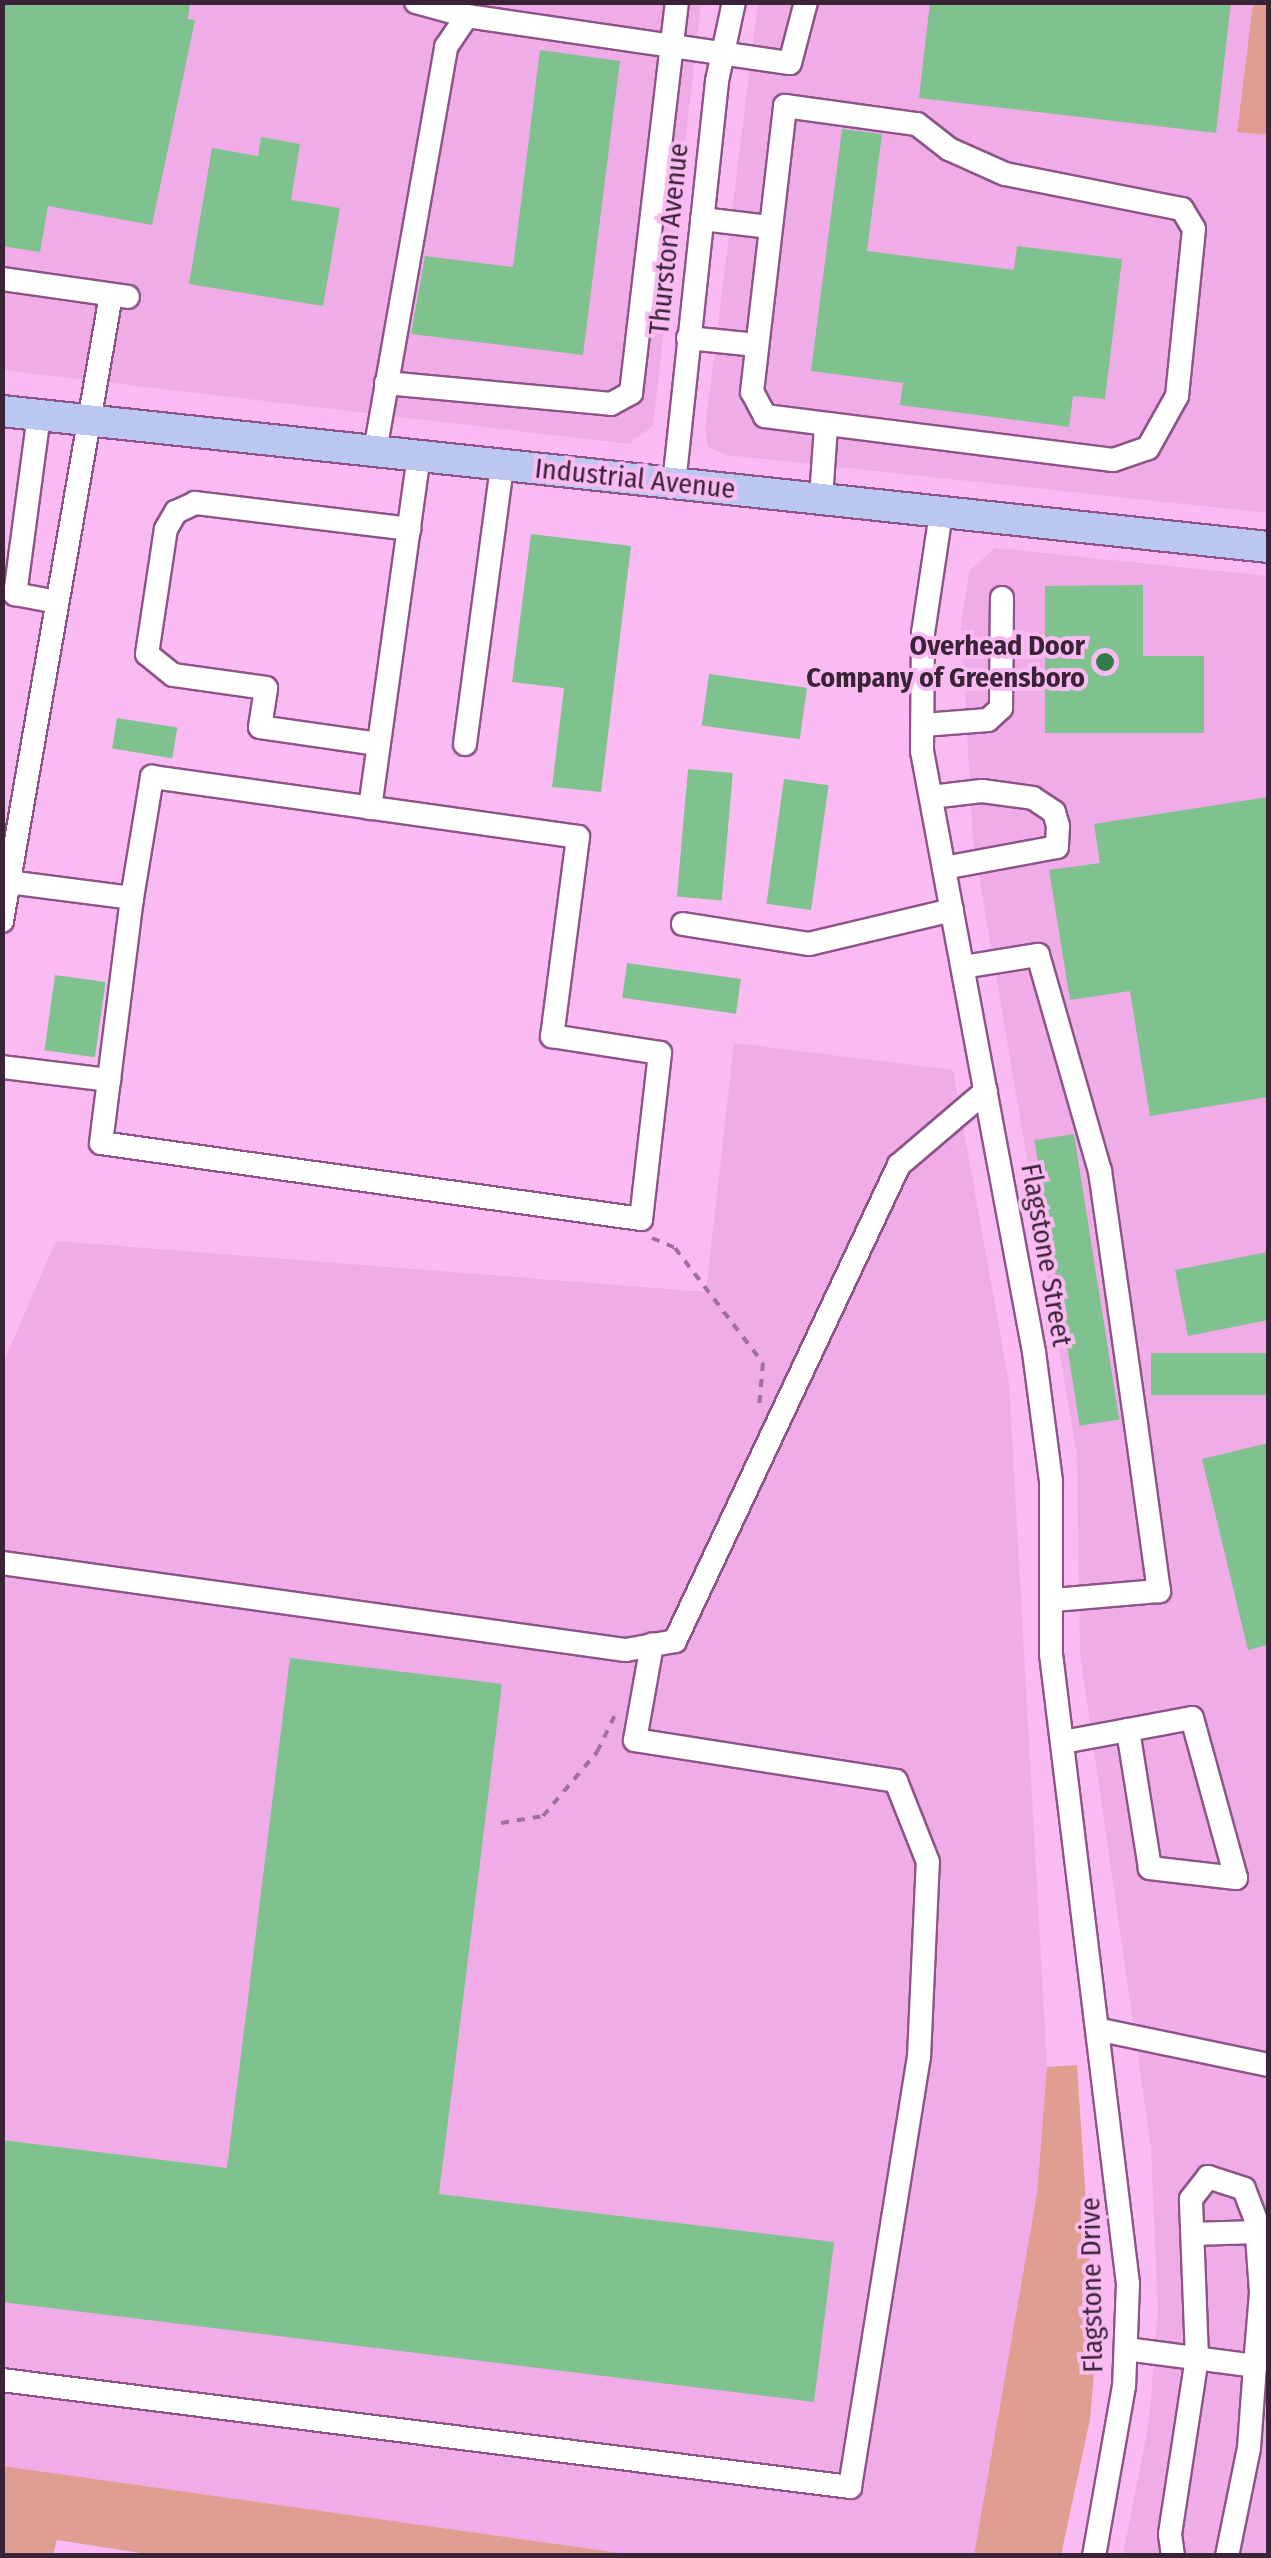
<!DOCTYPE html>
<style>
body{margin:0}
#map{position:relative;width:1271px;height:2558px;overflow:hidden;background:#fabbf2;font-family:"Fira Sans Condensed",sans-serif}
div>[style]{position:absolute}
.built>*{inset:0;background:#eface7}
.green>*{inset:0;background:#e09e92}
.building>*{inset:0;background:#7fc28f;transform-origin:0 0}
.path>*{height:4px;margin-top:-2px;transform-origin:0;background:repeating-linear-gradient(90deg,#9e7298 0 8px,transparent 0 16px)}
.roads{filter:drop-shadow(2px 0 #8d5587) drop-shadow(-2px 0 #8d5587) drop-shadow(0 2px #8d5587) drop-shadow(0 -2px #8d5587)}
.minor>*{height:22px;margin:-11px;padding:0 11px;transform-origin:11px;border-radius:11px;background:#fff}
.major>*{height:30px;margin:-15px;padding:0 15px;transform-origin:15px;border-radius:15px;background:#bbc7f1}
.dots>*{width:28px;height:28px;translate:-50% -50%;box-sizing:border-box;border:5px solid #fabbf2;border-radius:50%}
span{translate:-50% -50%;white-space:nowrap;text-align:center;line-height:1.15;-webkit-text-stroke:8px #fabbf2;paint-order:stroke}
.street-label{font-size:28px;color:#3a2237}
.poi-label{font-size:28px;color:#3a2237;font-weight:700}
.right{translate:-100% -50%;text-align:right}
.frame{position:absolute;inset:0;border:5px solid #3a2237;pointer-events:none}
</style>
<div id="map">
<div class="built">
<div style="clip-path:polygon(3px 3px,701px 3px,653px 426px,629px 444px,3px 370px)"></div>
<div style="clip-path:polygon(758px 3px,1253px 3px,1237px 131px,1268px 135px,1268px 513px,726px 455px,708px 447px,705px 429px)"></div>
<div style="clip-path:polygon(995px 548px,1268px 576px,1268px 2555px,1123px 2555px,1149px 2421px,1158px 2311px,1151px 2148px,1080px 1653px,1077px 1455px,973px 840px,961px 622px,970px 570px)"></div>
<div style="clip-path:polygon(734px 1043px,953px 1070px,1009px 1383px,1047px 2067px,1037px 2193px,974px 2555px,634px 2555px,3px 2466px,2px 1366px,56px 1241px,706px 1292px)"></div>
</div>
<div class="green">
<div style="clip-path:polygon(1253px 3px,1268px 3px,1268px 135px,1237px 132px)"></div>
<div style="clip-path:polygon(1077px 2065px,1096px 2352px,1090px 2419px,1061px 2555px,974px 2555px,1037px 2193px,1047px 2067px)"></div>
<div style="clip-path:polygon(3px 2466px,634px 2555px,160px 2556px,57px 2540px,53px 2555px,3px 2555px)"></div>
</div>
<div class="building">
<div style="clip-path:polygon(2px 2px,190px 2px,188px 19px,195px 20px,152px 225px,48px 206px,40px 252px,2px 246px)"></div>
<div style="clip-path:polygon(930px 2px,1231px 2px,1216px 133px,919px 98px)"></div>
<div style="clip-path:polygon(540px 50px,620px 61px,583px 355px,411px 334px,425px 256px,513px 267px)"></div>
<div style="clip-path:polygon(842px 129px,882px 134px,867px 251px,1014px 270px,1017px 246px,1122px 259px,1105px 399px,1073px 396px,1069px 427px,900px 405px,903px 383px,811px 371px)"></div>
<div style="clip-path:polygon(261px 137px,300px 144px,291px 200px,340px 208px,323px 306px,189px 284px,212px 148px,258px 156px)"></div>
<div style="clip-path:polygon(531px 534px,631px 546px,601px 792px,552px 787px,564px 688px,512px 682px)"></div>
<div style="clip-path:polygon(1143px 585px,1143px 656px,1204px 656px,1204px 733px,1045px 733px,1045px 586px)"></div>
<div style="left:709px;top:674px;width:99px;height:52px;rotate:8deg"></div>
<div style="left:117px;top:718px;width:61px;height:31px;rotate:9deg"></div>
<div style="left:688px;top:769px;width:45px;height:128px;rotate:5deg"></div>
<div style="left:784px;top:779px;width:45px;height:126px;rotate:8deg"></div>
<div style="clip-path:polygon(1268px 797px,1268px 1097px,1150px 1116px,1130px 991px,1070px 1000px,1049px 870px,1100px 863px,1094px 824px)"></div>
<div style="left:627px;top:963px;width:115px;height:35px;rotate:8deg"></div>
<div style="left:55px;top:975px;width:51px;height:76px;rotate:8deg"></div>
<div style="left:1074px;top:1134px;width:289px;height:40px;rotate:81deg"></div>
<div style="clip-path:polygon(1268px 1252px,1268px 1320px,1188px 1336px,1175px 1270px)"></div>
<div style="left:1268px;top:1353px;width:42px;height:117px;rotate:90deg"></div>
<div style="clip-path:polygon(1268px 1443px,1268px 1645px,1248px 1650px,1202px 1459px)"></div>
<div style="clip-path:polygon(290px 1658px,502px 1684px,439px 2194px,834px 2242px,814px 2402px,2px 2302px,2px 2140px,227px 2168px)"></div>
</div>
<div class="path">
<div style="left:652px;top:1238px;width:25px;rotate:23deg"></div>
<div style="left:675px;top:1248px;width:145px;rotate:52.6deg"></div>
<div style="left:763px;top:1363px;width:45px;rotate:95.1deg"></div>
<div style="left:501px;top:1823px;width:43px;rotate:-9.5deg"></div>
<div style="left:543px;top:1816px;width:84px;rotate:-49.8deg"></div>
<div style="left:597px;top:1752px;width:41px;rotate:-64.1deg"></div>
</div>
<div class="roads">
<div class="minor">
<div style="left:416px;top:2px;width:53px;rotate:15.4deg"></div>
<div style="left:785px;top:106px;width:133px;rotate:7.8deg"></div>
<div style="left:917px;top:124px;width:41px;rotate:38deg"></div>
<div style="left:949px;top:149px;width:61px;rotate:24.1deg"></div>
<div style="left:1005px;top:174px;width:180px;rotate:11.2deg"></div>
<div style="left:1182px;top:209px;width:23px;rotate:59deg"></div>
<div style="left:1194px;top:229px;width:168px;rotate:95.8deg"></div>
<div style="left:1177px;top:396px;width:60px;rotate:119.1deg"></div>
<div style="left:1148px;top:448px;width:37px;rotate:161deg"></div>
<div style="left:1113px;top:460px;width:351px;rotate:-172.8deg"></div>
<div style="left:765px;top:416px;width:27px;rotate:-118deg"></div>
<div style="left:752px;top:392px;width:288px;rotate:-83.4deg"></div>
<div style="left:702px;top:219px;width:67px;rotate:6.8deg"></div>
<div style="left:2px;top:279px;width:127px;rotate:8.1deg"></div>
<div style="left:688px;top:338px;width:69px;rotate:5.8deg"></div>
<div style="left:386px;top:383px;width:226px;rotate:5.3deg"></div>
<div style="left:611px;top:404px;width:23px;rotate:-29deg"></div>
<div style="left:631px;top:393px;width:394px;rotate:-83.3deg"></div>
<div style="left:39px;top:415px;width:181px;rotate:97.6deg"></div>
<div style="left:15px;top:594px;width:43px;rotate:10.8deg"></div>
<div style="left:375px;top:451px;width:410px;rotate:-80deg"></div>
<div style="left:446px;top:47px;width:37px;rotate:-56deg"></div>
<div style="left:467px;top:16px;width:326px;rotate:8.3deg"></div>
<div style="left:790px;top:63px;width:63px;rotate:-75.3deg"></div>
<div style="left:674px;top:484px;width:405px;rotate:-83.9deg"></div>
<div style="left:717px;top:81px;width:81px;rotate:-77.9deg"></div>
<div style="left:821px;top:498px;width:71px;rotate:-86deg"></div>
<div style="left:941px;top:513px;width:121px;rotate:98.5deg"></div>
<div style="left:923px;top:633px;width:118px;rotate:90.5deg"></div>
<div style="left:922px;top:751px;width:611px;rotate:79.44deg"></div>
<div style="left:1034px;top:1352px;width:131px;rotate:82.5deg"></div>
<div style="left:1051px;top:1482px;width:172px;rotate:90deg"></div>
<div style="left:1051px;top:1654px;width:635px;rotate:83.03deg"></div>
<div style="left:1128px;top:2284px;width:102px;rotate:92.2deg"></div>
<div style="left:1124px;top:2386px;width:173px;rotate:100deg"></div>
<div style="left:923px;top:725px;width:65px;rotate:-4.4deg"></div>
<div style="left:988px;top:720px;width:18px;rotate:-43deg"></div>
<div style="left:1001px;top:708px;width:110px;rotate:-89.5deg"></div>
<div style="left:378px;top:744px;width:119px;rotate:-171.8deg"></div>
<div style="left:260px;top:727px;width:39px;rotate:-81deg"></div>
<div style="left:266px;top:688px;width:94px;rotate:-172deg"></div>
<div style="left:173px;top:675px;width:33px;rotate:-141deg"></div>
<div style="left:147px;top:654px;width:126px;rotate:-81.4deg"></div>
<div style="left:166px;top:529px;width:20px;rotate:-60deg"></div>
<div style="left:176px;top:512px;width:21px;rotate:-25deg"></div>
<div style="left:195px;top:503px;width:216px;rotate:6.9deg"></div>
<div style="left:465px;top:744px;width:281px;rotate:-82.4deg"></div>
<div style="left:931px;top:797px;width:51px;rotate:-6.7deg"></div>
<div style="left:982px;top:791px;width:51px;rotate:7.8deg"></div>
<div style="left:1033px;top:798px;width:25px;rotate:34deg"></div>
<div style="left:1054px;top:812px;width:15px;rotate:74deg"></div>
<div style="left:1058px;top:826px;width:21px;rotate:93deg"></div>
<div style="left:1057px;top:847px;width:115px;rotate:169.5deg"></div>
<div style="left:370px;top:808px;width:355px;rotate:-82.1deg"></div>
<div style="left:9px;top:882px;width:124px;rotate:7.4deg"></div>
<div style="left:132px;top:898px;width:123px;rotate:-80.6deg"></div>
<div style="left:152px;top:777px;width:430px;rotate:8deg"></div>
<div style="left:578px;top:837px;width:201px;rotate:97.4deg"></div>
<div style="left:552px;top:1036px;width:109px;rotate:8.9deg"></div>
<div style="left:660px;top:1053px;width:167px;rotate:96.5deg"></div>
<div style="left:641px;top:1219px;width:545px;rotate:-171.99deg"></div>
<div style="left:101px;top:1143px;width:247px;rotate:-82.8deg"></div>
<div style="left:2px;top:921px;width:635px;rotate:-80.12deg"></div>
<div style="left:683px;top:924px;width:128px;rotate:9deg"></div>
<div style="left:809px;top:944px;width:147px;rotate:-13.4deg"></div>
<div style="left:963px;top:967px;width:76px;rotate:-9.1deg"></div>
<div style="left:1038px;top:955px;width:225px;rotate:74deg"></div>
<div style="left:1100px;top:1171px;width:256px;rotate:81.9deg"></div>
<div style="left:1136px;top:1424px;width:169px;rotate:82.2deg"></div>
<div style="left:1159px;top:1591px;width:106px;rotate:175.1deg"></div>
<div style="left:2px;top:1067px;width:108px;rotate:6.9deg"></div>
<div style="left:2px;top:1563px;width:630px;rotate:7.94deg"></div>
<div style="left:626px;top:1650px;width:50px;rotate:-10.4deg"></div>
<div style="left:675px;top:1641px;width:526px;rotate:-64.8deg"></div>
<div style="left:899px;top:1165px;width:114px;rotate:-40.4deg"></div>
<div style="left:1063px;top:1742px;width:66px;rotate:-10.5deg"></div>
<div style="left:1128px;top:1730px;width:65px;rotate:-10.6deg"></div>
<div style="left:1192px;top:1718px;width:166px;rotate:74.6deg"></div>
<div style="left:1236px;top:1878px;width:87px;rotate:-173.4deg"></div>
<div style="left:1150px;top:1868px;width:140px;rotate:-99.1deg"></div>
<div style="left:1101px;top:2030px;width:171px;rotate:11.8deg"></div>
<div style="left:1193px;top:2234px;width:64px;rotate:-1.8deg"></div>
<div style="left:1126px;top:2349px;width:130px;rotate:7.5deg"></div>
<div style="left:1255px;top:2366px;width:82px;rotate:94.2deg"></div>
<div style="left:1249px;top:2448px;width:110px;rotate:101.5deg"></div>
<div style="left:2px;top:2380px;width:855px;rotate:7.19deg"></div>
<div style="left:850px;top:2487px;width:436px;rotate:-80.9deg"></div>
<div style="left:919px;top:2057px;width:195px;rotate:-87.4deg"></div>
<div style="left:928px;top:1862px;width:87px;rotate:-111.6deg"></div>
<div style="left:896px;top:1781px;width:264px;rotate:-171.1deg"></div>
<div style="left:635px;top:1740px;width:97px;rotate:-79.9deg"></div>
<div style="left:1173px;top:2556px;width:22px;rotate:-98deg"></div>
<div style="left:1170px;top:2534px;width:178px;rotate:-81.3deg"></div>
<div style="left:1197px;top:2358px;width:159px;rotate:-92.2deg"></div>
<div style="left:1191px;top:2199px;width:28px;rotate:-52deg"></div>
<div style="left:1208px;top:2177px;width:38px;rotate:18deg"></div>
<div style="left:1244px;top:2189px;width:34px;rotate:69deg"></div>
<div style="left:1256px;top:2221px;width:72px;rotate:86deg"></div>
<div style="left:1261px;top:2293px;width:73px;rotate:94.7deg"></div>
</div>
<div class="major">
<div style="left:2px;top:411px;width:1273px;rotate:6.13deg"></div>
</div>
</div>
<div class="dots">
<div style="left:1105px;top:662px;background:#347d4a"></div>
</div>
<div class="street-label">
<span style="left:669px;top:239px;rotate:-84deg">Thurston Avenue</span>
<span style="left:635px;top:479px;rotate:6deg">Industrial Avenue</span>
<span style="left:1046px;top:1255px;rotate:80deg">Flagstone Street</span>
<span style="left:1092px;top:2285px;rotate:-91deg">Flagstone Drive</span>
</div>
<div class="poi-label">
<span class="right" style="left:1085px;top:662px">Overhead Door<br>Company of Greensboro</span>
</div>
<div class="frame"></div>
</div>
